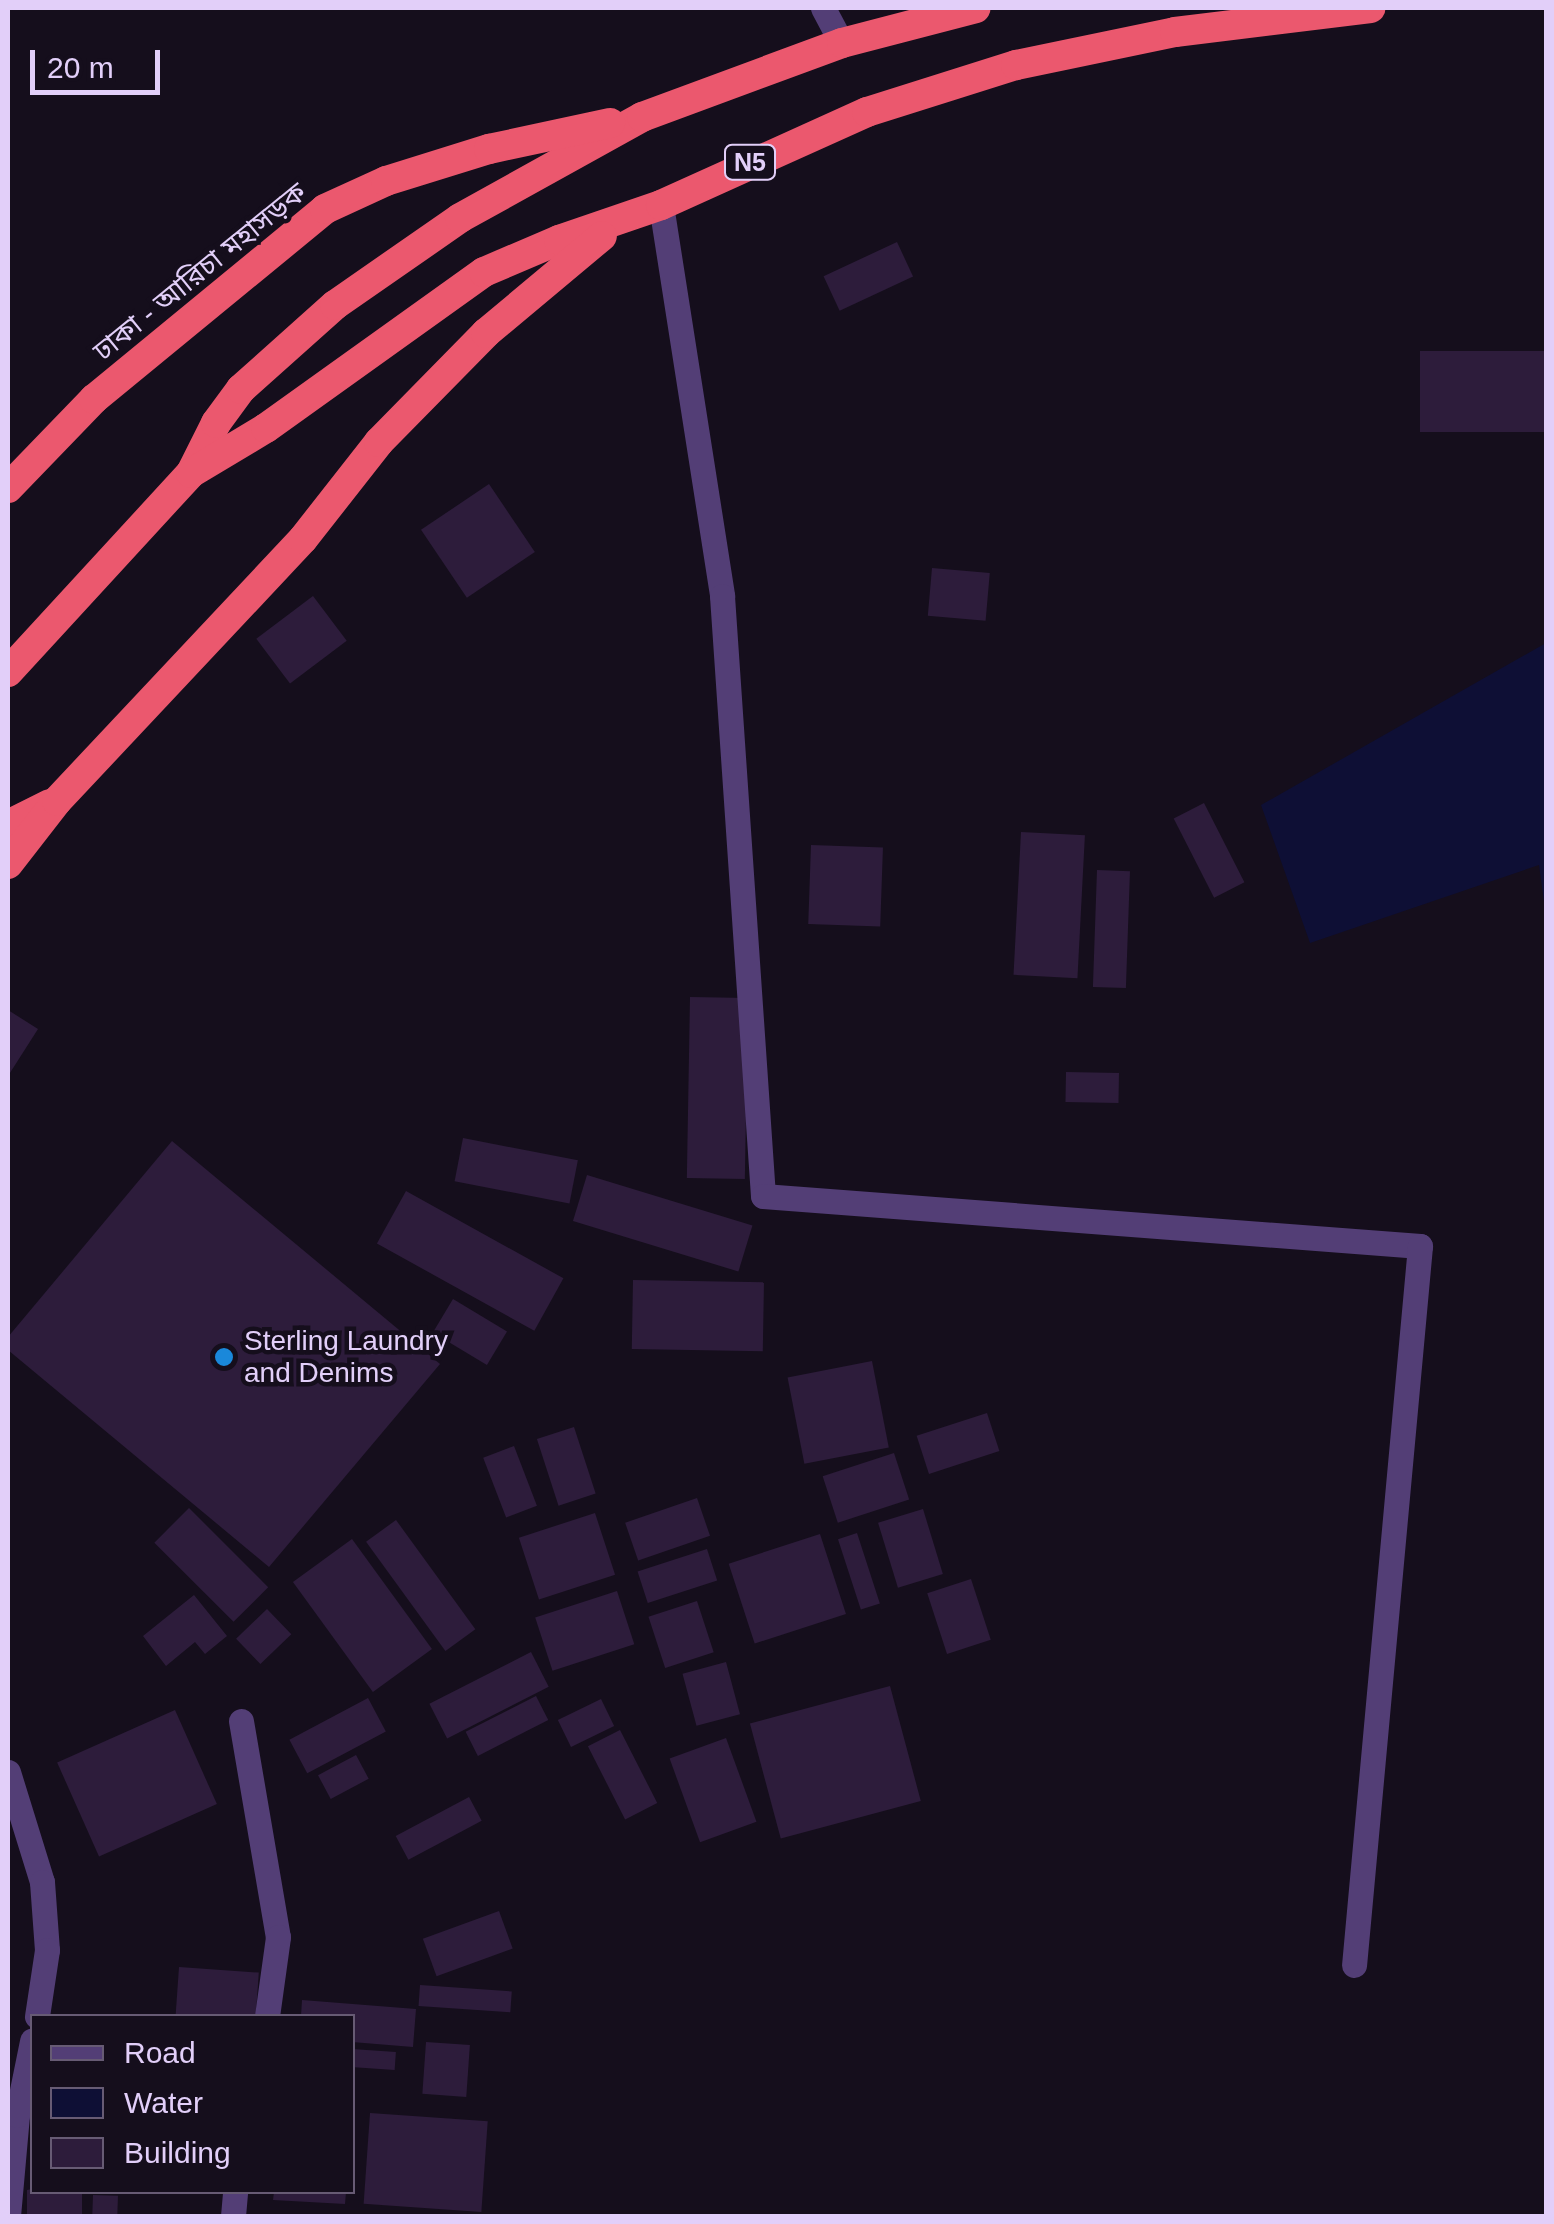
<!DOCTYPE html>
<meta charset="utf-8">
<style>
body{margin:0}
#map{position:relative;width:1554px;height:2224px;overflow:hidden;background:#150e1c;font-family:Helvetica,"Noto Sans Bengali",sans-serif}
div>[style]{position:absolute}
.water>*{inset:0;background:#0e0f35}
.building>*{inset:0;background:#2d1c3b;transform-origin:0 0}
.minor>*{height:25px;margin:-12.5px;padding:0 12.5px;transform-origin:12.5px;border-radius:12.5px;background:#533e76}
.highway>*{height:30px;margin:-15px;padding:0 15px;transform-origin:15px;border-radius:15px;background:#eb586e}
.dots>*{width:28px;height:28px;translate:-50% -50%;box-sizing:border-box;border:5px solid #150e1c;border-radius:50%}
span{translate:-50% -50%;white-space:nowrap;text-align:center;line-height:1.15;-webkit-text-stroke:9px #150e1c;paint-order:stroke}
.shield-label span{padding:2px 8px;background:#150e1c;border:2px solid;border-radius:8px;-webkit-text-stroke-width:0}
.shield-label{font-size:25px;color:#e2cff9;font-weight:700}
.street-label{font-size:28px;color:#e2cff9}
.poi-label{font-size:28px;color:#e2cff9}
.left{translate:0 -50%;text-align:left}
.frame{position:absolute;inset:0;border:10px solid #e2cff9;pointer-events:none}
.legend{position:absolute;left:30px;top:2014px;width:325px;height:180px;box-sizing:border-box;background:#150e1c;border:2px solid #675b74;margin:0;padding:12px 18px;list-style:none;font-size:30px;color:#e2cff9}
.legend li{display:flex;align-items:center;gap:20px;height:50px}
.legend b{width:50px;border:2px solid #675b74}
.scale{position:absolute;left:30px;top:50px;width:130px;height:45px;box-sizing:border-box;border:5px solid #e2cff9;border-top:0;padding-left:12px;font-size:30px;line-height:35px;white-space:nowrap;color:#e2cff9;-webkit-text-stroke:8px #150e1c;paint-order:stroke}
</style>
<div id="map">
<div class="water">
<div style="clip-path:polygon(1546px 643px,1546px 917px,1539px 865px,1310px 943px,1261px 805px)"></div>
</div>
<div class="building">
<div style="left:897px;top:242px;width:38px;height:81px;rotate:65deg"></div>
<div style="left:1546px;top:351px;width:81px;height:126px;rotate:90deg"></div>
<div style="left:489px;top:484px;width:82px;height:82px;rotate:56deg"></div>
<div style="left:932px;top:568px;width:58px;height:48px;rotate:5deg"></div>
<div style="left:313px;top:596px;width:56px;height:71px;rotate:53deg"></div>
<div style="left:1204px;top:803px;width:89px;height:34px;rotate:63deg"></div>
<div style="left:1021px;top:832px;width:64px;height:143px;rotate:3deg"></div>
<div style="left:811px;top:845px;width:72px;height:79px;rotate:2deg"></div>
<div style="left:1097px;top:870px;width:33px;height:117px;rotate:2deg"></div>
<div style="left:690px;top:997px;width:58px;height:181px;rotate:1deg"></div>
<div style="clip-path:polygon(8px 1010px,38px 1029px,8px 1076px)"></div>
<div style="left:1066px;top:1072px;width:53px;height:30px;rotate:1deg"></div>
<div style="left:463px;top:1138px;width:117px;height:44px;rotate:11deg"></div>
<div style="clip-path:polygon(172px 1141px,440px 1364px,269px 1567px,8px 1350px,8px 1337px)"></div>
<div style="left:587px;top:1175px;width:173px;height:48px;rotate:17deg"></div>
<div style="left:406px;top:1191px;width:180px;height:60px;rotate:29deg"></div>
<div style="left:633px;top:1280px;width:131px;height:69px;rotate:1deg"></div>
<div style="left:453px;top:1299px;width:63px;height:39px;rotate:31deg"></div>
<div style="left:872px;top:1361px;width:88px;height:86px;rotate:79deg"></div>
<div style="left:987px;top:1413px;width:40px;height:74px;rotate:72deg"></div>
<div style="left:574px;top:1427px;width:70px;height:39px;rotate:72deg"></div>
<div style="left:514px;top:1446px;width:64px;height:33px;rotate:69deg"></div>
<div style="left:894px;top:1453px;width:49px;height:75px;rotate:72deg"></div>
<div style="left:697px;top:1498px;width:40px;height:76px;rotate:71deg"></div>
<div style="left:189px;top:1508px;width:112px;height:49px;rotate:45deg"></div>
<div style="left:923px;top:1509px;width:68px;height:47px;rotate:73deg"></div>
<div style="left:595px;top:1513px;width:65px;height:80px;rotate:72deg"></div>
<div style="left:396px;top:1520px;width:135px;height:37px;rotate:54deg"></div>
<div style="left:857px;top:1533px;width:74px;height:20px;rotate:72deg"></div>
<div style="left:820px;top:1534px;width:84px;height:96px;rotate:72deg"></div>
<div style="left:352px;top:1539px;width:136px;height:73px;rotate:54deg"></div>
<div style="left:707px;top:1549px;width:33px;height:73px;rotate:72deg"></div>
<div style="left:971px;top:1579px;width:64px;height:46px;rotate:72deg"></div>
<div style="left:617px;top:1591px;width:56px;height:86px;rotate:72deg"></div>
<div style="clip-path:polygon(194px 1595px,227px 1636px,205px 1654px,195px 1642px,166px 1666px,143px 1636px)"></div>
<div style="left:697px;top:1601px;width:54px;height:51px;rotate:72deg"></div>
<div style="left:267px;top:1609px;width:35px;height:43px;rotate:46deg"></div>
<div style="left:531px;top:1652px;width:39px;height:114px;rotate:63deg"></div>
<div style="left:726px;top:1662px;width:54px;height:45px;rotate:75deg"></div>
<div style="left:890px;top:1686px;width:119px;height:145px;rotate:75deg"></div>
<div style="left:536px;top:1696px;width:27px;height:79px;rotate:63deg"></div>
<div style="left:368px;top:1698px;width:38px;height:89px;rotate:62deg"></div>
<div style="left:601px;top:1699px;width:30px;height:48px;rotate:64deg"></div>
<div style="left:175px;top:1710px;width:103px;height:129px;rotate:66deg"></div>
<div style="left:620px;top:1730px;width:82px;height:36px;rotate:63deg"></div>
<div style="left:726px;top:1738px;width:89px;height:60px;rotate:70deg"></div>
<div style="left:356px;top:1755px;width:27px;height:43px;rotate:62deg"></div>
<div style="left:469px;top:1797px;width:27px;height:83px;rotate:62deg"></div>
<div style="left:499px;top:1911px;width:40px;height:81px;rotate:70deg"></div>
<div style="left:179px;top:1967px;width:80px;height:49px;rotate:4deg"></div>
<div style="left:420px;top:1985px;width:92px;height:21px;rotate:4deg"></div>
<div style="clip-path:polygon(302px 2000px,416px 2009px,413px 2047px,352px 2042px,352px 2016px,301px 2016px)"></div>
<div style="left:426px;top:2042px;width:44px;height:52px;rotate:4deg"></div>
<div style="left:352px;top:2049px;width:44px;height:18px;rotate:4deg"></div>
<div style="left:370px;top:2113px;width:118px;height:91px;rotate:4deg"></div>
<div style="clip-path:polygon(32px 2189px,82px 2192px,82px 2216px,27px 2216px,27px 2190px)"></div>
<div style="clip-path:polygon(274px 2192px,346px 2192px,345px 2204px,273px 2200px)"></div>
<div style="left:93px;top:2195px;width:25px;height:21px;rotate:2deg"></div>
</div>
<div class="minor">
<div style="left:823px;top:8px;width:40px;rotate:62deg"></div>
<div style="left:661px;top:205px;width:396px;rotate:81.1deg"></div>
<div style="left:722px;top:596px;width:601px;rotate:86.09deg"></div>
<div style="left:763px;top:1196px;width:659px;rotate:4.35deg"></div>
<div style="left:1420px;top:1246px;width:722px;rotate:95.24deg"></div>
<div style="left:241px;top:1721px;width:219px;rotate:80.3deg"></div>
<div style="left:278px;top:1937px;width:80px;rotate:97.9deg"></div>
<div style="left:8px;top:1772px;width:115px;rotate:72.8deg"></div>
<div style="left:42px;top:1882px;width:68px;rotate:85.8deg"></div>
<div style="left:47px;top:1950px;width:67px;rotate:98.6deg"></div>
<div style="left:8px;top:2216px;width:101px;rotate:-84.9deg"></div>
<div style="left:17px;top:2115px;width:76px;rotate:-78.5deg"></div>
<div style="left:233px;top:2216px;width:24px;rotate:-85deg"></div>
</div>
<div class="highway">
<div style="left:191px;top:473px;width:56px;rotate:-63.4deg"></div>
<div style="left:216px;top:423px;width:42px;rotate:-53.7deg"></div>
<div style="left:241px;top:389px;width:126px;rotate:-41.8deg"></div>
<div style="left:335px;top:305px;width:152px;rotate:-34.8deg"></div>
<div style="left:460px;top:218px;width:208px;rotate:-29deg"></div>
<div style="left:642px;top:117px;width:213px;rotate:-20.3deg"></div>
<div style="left:842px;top:43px;width:138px;rotate:-14.6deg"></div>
<div style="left:8px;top:488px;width:124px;rotate:-46deg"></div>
<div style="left:94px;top:399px;width:299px;rotate:-39.4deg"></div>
<div style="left:325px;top:209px;width:67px;rotate:-24.7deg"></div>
<div style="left:386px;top:181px;width:108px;rotate:-17.3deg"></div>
<div style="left:489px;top:149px;width:124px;rotate:-12.1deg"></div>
<div style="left:8px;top:672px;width:270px;rotate:-47.4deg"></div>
<div style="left:191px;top:473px;width:87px;rotate:-31deg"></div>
<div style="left:266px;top:428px;width:268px;rotate:-35.6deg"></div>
<div style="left:484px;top:272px;width:82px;rotate:-23.1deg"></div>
<div style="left:559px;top:240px;width:108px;rotate:-18.9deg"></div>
<div style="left:661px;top:205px;width:226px;rotate:-24.3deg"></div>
<div style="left:867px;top:112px;width:156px;rotate:-17.5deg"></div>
<div style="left:1016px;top:65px;width:162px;rotate:-11.7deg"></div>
<div style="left:1175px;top:32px;width:197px;rotate:-7deg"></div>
<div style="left:8px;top:825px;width:47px;rotate:-26.6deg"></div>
<div style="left:8px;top:864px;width:80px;rotate:-52.1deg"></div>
<div style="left:57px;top:801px;width:359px;rotate:-46.8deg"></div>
<div style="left:303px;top:539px;width:123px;rotate:-51.9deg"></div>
<div style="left:379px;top:442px;width:153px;rotate:-45.5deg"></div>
<div style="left:486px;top:333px;width:151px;rotate:-39.9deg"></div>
</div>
<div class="dots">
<div style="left:224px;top:1357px;background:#1a88da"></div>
</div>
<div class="shield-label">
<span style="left:750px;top:162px">N5</span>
</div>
<div class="street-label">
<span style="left:200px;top:272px;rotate:-39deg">ঢাকা - আরিচা মহাসড়ক</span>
</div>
<div class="poi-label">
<span class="left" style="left:244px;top:1357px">Sterling Laundry<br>and Denims</span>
</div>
<div class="frame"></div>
<ul class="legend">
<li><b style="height:12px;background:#533e76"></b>Road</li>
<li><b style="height:28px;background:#0e0f35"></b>Water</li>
<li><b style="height:28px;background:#2d1c3b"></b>Building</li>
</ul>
<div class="scale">20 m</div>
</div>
